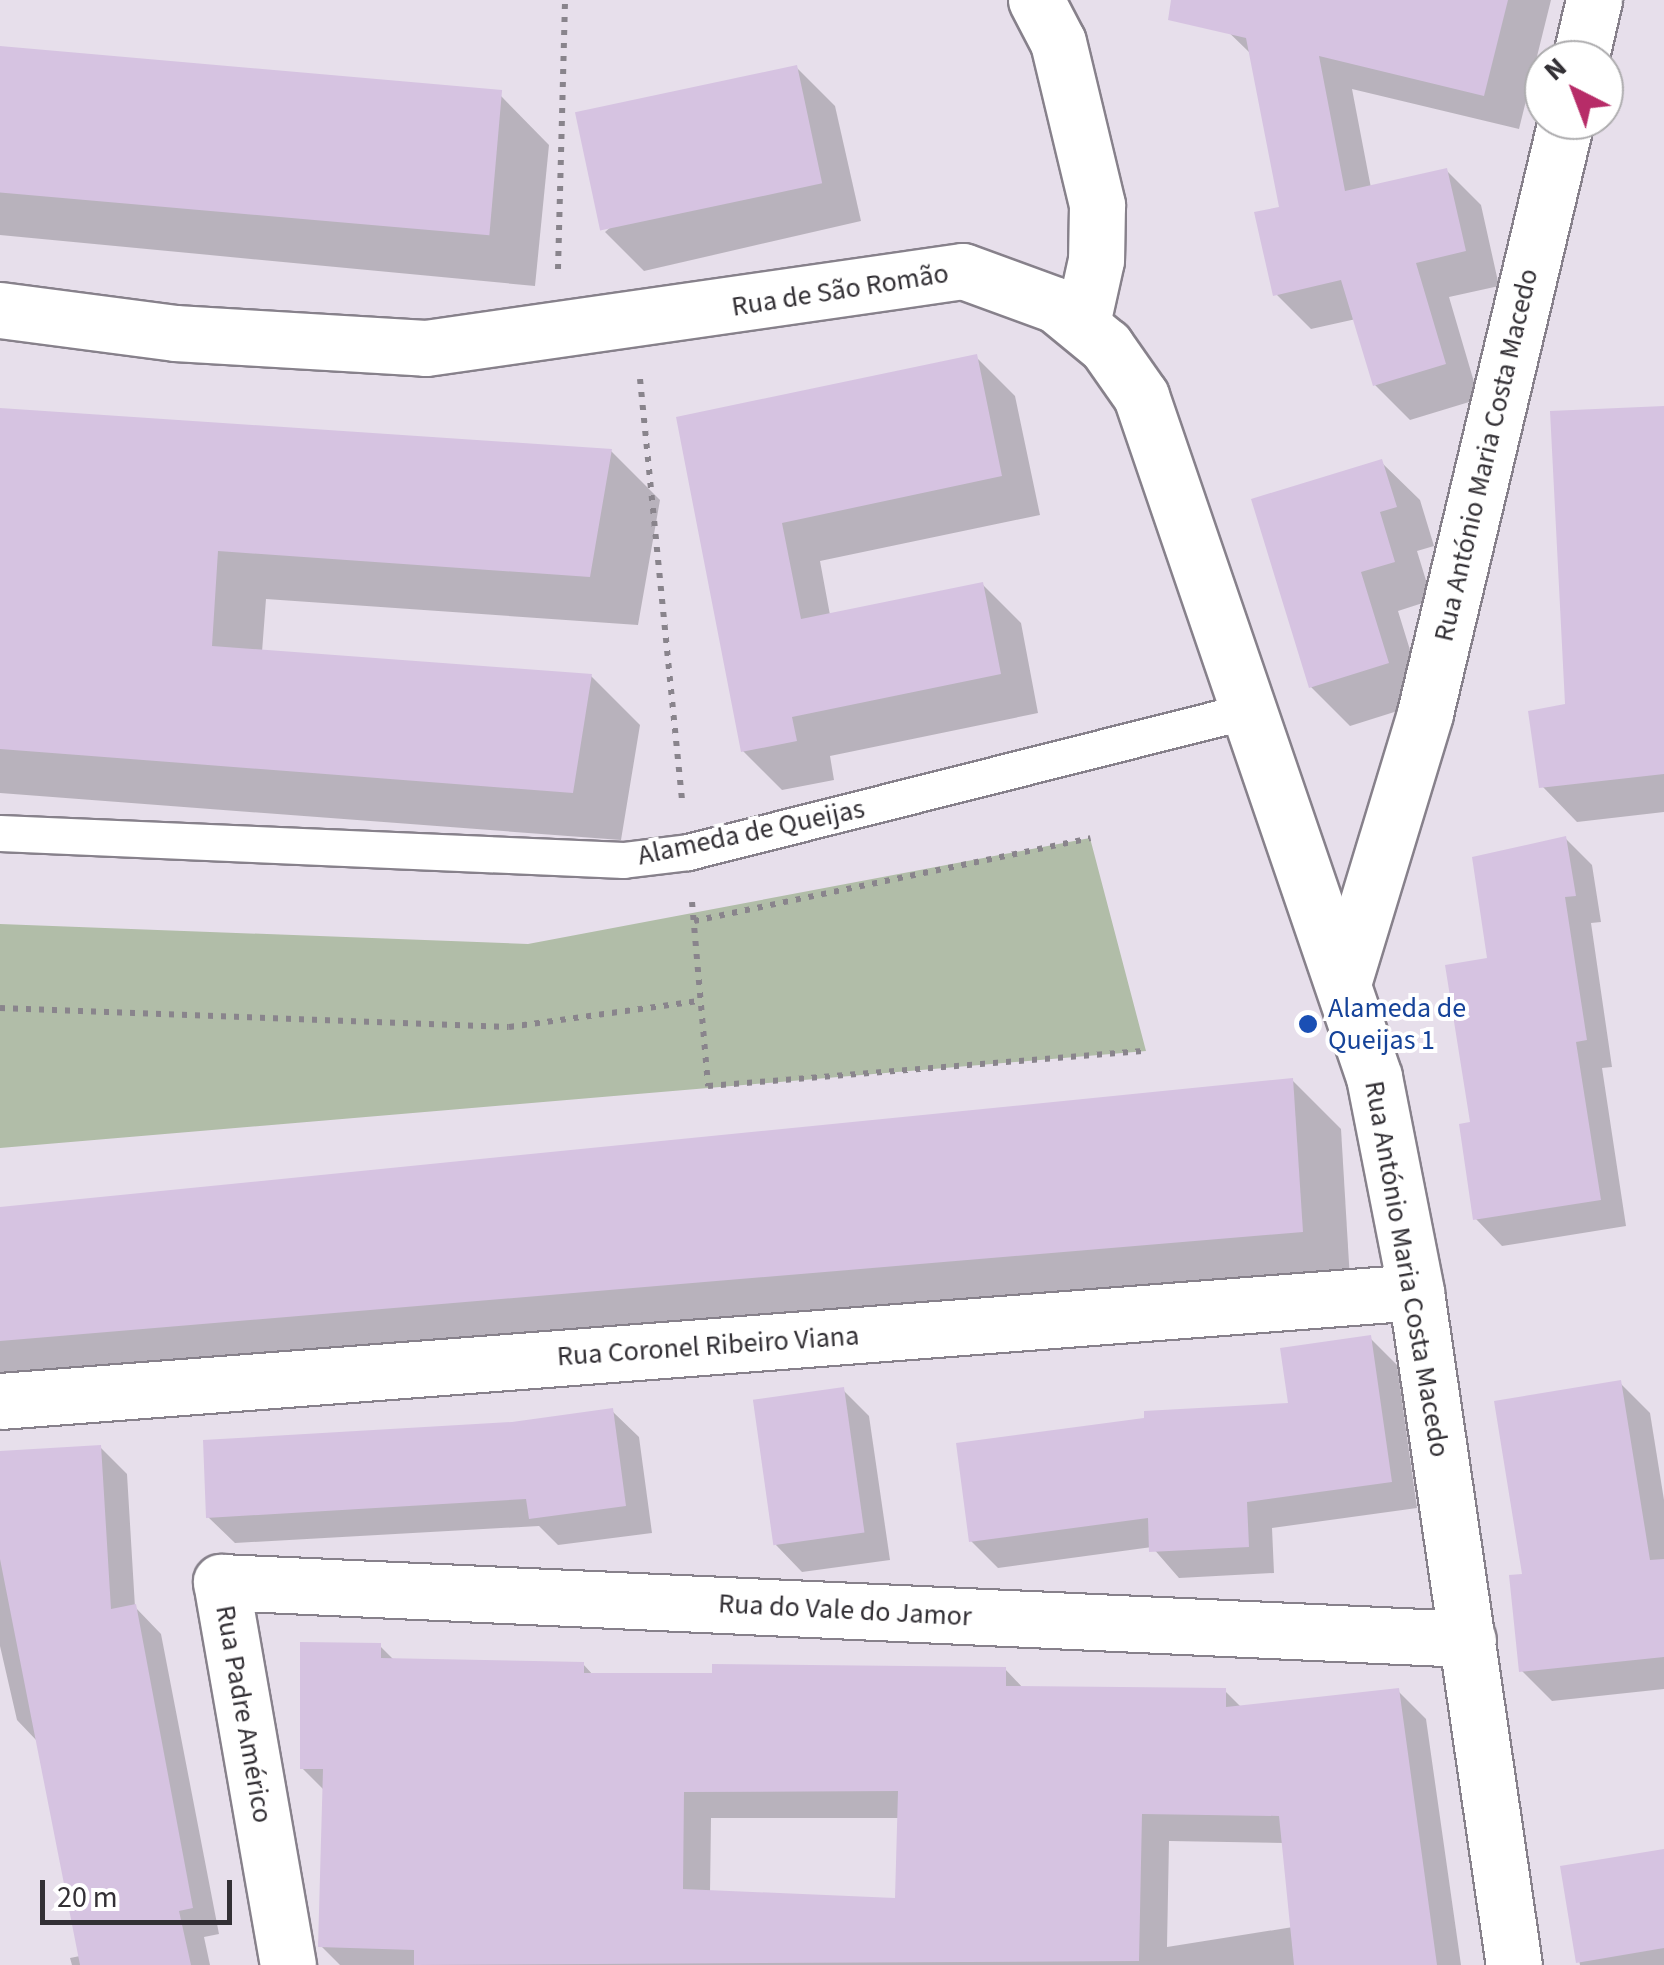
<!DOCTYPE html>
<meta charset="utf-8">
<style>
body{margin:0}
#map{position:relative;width:1664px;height:1965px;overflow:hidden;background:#e7dfeb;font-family:"Source Sans 3",sans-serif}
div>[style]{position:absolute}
.green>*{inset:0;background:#b1bda8}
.shadow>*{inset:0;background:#0003}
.building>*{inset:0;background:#d6c3e1;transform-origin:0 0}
.path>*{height:6px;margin-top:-3px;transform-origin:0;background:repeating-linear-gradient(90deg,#89848c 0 5px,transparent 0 13px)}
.roads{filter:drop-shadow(2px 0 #87818b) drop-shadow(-2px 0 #87818b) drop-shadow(0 2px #87818b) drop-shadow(0 -2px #87818b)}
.service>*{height:35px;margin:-17.5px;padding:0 17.5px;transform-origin:17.5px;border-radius:17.5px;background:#fff}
.minor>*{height:55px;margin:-27.5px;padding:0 27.5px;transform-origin:27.5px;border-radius:27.5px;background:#fff}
.dots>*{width:28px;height:28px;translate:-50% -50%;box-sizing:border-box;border:5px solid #fff;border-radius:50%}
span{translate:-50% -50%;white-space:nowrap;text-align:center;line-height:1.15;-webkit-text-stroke:8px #fff;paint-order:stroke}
.street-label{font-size:28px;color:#333035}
.transit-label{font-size:28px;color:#164399}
.left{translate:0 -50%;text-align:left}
.north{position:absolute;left:1524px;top:40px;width:100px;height:100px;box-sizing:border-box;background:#fff;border:2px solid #adacae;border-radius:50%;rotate:318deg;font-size:28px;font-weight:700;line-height:40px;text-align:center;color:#333035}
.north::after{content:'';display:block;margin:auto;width:35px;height:45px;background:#b72c68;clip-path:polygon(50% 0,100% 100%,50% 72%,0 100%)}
.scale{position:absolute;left:40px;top:1880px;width:192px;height:45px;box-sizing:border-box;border:5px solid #333035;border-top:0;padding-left:12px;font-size:30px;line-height:35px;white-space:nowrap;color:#333035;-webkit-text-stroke:8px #fff;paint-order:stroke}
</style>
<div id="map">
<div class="green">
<div style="clip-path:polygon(1090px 838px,1146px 1051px,0 1148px,0 924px,528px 944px)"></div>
</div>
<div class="shadow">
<div style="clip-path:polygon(1209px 0,1551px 0,1519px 129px,1352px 89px,1371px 188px,1446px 170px,1481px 205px,1499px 286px,1449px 297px,1479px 399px,1410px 420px,1375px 385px,1356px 319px,1311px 329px,1276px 294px,1281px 208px,1250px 53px,1215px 19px)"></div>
<div style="clip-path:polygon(0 48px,501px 96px,549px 145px,535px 286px,0 235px)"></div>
<div style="clip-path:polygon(796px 67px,835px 106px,861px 221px,644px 271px,605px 232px)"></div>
<div style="clip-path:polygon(976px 357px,1015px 396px,1040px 515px,820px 561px,830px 615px,982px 584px,1021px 623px,1038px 713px,830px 756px,834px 780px,782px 790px,743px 751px,679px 419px)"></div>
<div style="clip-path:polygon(1664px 407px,1664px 812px,1577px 822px,1542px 786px)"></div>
<div style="clip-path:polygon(0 410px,611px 451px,660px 500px,638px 625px,266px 599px,262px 652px,591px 676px,640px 725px,621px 840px,0 793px)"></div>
<div style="clip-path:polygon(1381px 462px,1420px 500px,1434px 546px,1417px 551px,1432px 600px,1398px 611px,1426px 702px,1350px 726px,1311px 687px)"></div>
<div style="clip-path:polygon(1565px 838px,1592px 865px,1601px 922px,1591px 923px,1612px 1067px,1602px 1068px,1626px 1226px,1502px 1246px,1476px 1219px,1473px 1124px,1490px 960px)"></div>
<div style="clip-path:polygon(1293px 1081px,1341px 1129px,1350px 1280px,0 1393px,0 1210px)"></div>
<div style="clip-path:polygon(1370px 1338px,1397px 1365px,1417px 1508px,1272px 1528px,1274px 1573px,1179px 1578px,1152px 1547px,998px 1568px,971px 1541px,1291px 1405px)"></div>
<div style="clip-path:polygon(1620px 1383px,1650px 1413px,1664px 1500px,1664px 1689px,1552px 1701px,1522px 1671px,1525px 1576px)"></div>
<div style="clip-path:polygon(843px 1390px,869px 1416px,890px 1560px,802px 1572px,776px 1545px)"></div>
<div style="clip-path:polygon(612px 1411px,639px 1437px,652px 1533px,558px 1545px,539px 1526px,235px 1543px,208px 1517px,512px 1424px)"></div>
<div style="clip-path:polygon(100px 1447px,127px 1474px,135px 1607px,161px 1634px,219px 1934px,204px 1937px,210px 1965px,72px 1965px,70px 1958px,80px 1956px,37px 1741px,17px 1720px,0 1646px,0 1454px)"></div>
<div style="clip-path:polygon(evenodd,380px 1646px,395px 1661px,583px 1664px,594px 1676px,1005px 1669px,1024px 1689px,1225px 1691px,1242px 1708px,1398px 1691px,1426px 1719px,1461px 1965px,340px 1965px,321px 1946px,325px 1791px,302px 1768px,380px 1646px,711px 1818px,900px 1818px,897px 1900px,710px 1893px,711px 1818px,380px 1646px,1169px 1841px,1285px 1843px,1293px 1927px,1167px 1947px,1169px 1841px)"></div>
<div style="clip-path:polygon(1664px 1851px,1664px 1965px,1580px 1965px,1563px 1868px)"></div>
</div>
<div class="building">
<div style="clip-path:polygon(1171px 0,1508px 0,1484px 96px,1319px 56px,1345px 191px,1447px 168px,1466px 251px,1416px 263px,1446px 364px,1373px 386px,1341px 280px,1273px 296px,1254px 212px,1279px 207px,1246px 38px,1168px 20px)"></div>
<div style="left:0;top:46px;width:504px;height:146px;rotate:5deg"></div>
<div style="left:797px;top:65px;width:121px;height:227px;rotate:78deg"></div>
<div style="clip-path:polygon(977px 354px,1002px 476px,782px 523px,801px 619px,983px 582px,1001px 674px,792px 717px,797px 741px,741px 752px,676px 417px)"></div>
<div style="clip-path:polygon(1664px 406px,1664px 774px,1539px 788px,1528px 711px,1565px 704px,1550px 411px)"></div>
<div style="clip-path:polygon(0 408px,612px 449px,590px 577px,218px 551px,212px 646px,592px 674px,573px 793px,0 749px)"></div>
<div style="clip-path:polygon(1382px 459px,1397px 507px,1380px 512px,1395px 562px,1361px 572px,1389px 663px,1309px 688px,1251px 499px)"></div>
<div style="clip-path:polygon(1566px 836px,1576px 896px,1565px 897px,1587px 1040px,1576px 1042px,1601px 1200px,1473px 1220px,1459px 1124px,1470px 1122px,1445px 965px,1487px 958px,1472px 857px)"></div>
<div style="clip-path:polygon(1293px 1078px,1303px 1232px,0 1341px,0 1207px)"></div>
<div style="clip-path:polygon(1371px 1335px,1392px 1482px,1247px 1502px,1249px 1547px,1149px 1552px,1148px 1518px,969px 1542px,956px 1443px,1144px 1418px,1144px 1411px,1288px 1403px,1280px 1348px)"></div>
<div style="clip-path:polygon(1621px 1380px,1650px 1560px,1664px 1559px,1664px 1657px,1519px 1672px,1509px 1575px,1522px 1574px,1494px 1401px)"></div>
<div style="left:844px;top:1387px;width:147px;height:92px;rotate:82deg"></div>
<div style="clip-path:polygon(613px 1408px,626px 1506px,529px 1519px,526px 1499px,206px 1518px,203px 1440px,512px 1422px)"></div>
<div style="clip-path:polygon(101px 1445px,111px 1609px,136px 1604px,193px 1908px,179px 1911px,191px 1965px,80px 1965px,0 1559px,0 1451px)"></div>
<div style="clip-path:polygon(evenodd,300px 1642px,381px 1643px,381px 1658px,584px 1662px,584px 1673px,712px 1673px,712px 1664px,1006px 1667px,1006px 1686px,1226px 1688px,1226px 1707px,1399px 1688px,1437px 1965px,1294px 1965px,1279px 1816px,1142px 1814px,1139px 1961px,414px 1965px,414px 1950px,318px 1947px,323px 1769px,300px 1769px,300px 1642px,898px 1791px,895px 1898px,683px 1889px,684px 1792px,898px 1791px)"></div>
<div style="clip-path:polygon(1664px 1849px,1664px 1948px,1576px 1963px,1560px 1866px)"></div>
</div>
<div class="path">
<div style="left:558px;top:269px;width:269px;rotate:-88.5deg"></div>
<div style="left:640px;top:379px;width:423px;rotate:84.3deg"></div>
<div style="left:692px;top:902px;width:185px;rotate:85deg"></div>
<div style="left:708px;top:1086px;width:439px;rotate:-4.6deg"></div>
<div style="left:694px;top:921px;width:405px;rotate:-11.8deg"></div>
<div style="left:0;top:1008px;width:509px;rotate:2.14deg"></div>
<div style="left:509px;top:1027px;width:193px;rotate:-7.8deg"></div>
</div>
<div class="roads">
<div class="service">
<div style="left:0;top:833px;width:624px;rotate:2.48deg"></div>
<div style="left:623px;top:860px;width:65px;rotate:-7deg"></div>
<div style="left:688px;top:852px;width:581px;rotate:-14.16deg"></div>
</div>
<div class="minor">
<div style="left:1036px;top:0;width:47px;rotate:62.4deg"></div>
<div style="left:1058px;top:42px;width:168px;rotate:76.5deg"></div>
<div style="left:1097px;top:205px;width:55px;rotate:91deg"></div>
<div style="left:1096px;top:260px;width:65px;rotate:102.5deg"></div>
<div style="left:1580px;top:60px;width:62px;rotate:-76.9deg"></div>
<div style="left:0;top:310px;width:177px;rotate:7.5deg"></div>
<div style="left:175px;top:333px;width:251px;rotate:3.4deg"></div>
<div style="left:426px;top:348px;width:542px;rotate:-8.16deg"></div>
<div style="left:963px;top:271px;width:99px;rotate:20.1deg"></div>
<div style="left:1056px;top:305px;width:65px;rotate:39.4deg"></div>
<div style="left:1106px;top:346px;width:61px;rotate:55deg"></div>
<div style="left:1141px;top:396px;width:720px;rotate:71.11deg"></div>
<div style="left:1374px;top:1077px;width:219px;rotate:78.9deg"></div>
<div style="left:1416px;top:1292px;width:680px;rotate:81.72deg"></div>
<div style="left:1345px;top:977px;width:276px;rotate:-73.1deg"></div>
<div style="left:1425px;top:713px;width:610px;rotate:-76.62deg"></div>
<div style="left:0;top:1401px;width:1420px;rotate:-4.4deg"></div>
<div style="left:288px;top:1965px;width:389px;rotate:-99.9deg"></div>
<div style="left:221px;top:1582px;width:1248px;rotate:2.62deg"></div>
</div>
</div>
<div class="dots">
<div style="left:1308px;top:1024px;background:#1a4fb4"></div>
</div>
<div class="street-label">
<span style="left:840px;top:290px;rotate:-9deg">Rua de São Romão</span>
<span style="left:1486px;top:455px;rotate:-77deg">Rua António Maria Costa Macedo</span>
<span style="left:751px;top:832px;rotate:-12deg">Alameda de Queijas</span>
<span style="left:1407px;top:1269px;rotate:80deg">Rua António Maria Costa Macedo</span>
<span style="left:708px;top:1346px;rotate:-4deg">Rua Coronel Ribeiro Viana</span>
<span style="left:845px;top:1610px;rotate:3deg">Rua do Vale do Jamor</span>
<span style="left:244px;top:1714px;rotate:80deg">Rua Padre Américo</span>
</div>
<div class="transit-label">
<span class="left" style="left:1328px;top:1024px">Alameda de<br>Queijas 1</span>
</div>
<div class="north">N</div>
<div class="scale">20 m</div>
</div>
